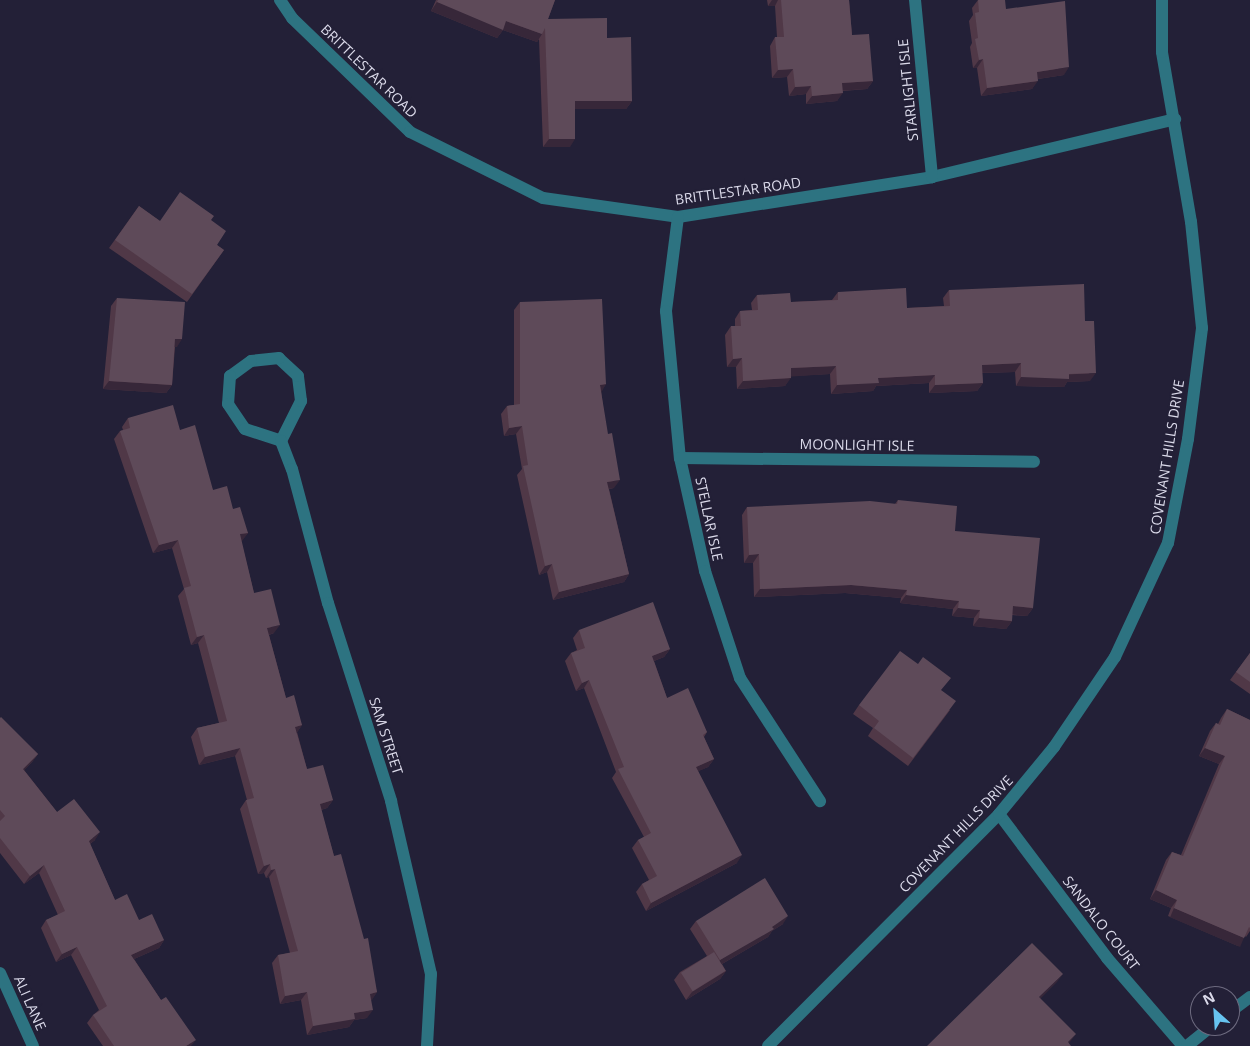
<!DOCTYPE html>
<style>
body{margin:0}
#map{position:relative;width:1250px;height:1046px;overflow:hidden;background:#232037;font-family:"Open Sans",sans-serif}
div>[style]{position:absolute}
.minor>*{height:12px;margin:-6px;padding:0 6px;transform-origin:6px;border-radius:6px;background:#2d7381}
.wall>*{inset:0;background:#503847}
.shaded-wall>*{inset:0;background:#372739;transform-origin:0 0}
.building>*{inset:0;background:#5e4a59;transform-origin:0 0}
span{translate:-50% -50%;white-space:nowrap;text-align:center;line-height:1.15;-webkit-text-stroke:4px #232037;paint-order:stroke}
.street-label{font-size:14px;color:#dbdaea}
.north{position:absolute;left:1190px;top:986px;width:50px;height:50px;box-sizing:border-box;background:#232037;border:1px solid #6d6a7f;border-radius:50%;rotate:334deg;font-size:14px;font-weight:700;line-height:20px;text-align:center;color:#dbdaea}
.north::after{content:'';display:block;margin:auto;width:18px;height:22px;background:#67c4f0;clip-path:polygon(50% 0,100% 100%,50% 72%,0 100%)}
</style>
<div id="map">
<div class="minor">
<div style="left:280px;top:0;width:22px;rotate:56deg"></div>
<div style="left:292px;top:18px;width:164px;rotate:44deg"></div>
<div style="left:410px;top:132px;width:148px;rotate:26.4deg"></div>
<div style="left:543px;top:198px;width:136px;rotate:8deg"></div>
<div style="left:678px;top:217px;width:257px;rotate:-8.9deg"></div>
<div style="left:932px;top:177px;width:250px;rotate:-13.4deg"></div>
<div style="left:915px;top:0;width:178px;rotate:84.5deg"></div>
<div style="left:678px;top:217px;width:95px;rotate:97.3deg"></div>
<div style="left:666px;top:311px;width:148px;rotate:84.6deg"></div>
<div style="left:680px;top:458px;width:116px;rotate:77.5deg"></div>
<div style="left:705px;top:571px;width:113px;rotate:71.9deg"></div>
<div style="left:740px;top:678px;width:147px;rotate:57deg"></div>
<div style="left:281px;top:441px;width:45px;rotate:-63.4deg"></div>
<div style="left:301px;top:401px;width:25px;rotate:-97deg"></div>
<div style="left:298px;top:376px;width:26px;rotate:-137deg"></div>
<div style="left:279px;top:358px;width:28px;rotate:174deg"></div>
<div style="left:251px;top:361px;width:26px;rotate:144deg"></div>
<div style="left:230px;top:376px;width:28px;rotate:94deg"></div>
<div style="left:228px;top:404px;width:30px;rotate:56deg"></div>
<div style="left:245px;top:429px;width:38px;rotate:18deg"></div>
<div style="left:281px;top:441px;width:30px;rotate:69deg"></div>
<div style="left:292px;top:469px;width:139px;rotate:75deg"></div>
<div style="left:328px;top:603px;width:208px;rotate:72.3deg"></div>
<div style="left:391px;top:801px;width:178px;rotate:77deg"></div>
<div style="left:431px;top:974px;width:72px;rotate:93.2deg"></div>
<div style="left:680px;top:458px;width:354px;rotate:0.6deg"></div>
<div style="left:999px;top:814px;width:180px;rotate:53.1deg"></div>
<div style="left:1107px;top:958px;width:116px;rotate:49.2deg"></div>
<div style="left:0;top:973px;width:80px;rotate:65.7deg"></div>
<div style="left:1230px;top:1012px;width:25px;rotate:-37deg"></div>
<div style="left:768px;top:1046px;width:327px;rotate:-45.1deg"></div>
<div style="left:999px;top:814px;width:87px;rotate:-50.6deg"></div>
<div style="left:1054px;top:747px;width:109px;rotate:-55.9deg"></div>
<div style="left:1115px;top:657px;width:126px;rotate:-65.1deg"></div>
<div style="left:1168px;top:543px;width:106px;rotate:-79.1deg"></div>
<div style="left:1188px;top:439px;width:112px;rotate:-82.8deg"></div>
<div style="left:1202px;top:328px;width:107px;rotate:-95.9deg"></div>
<div style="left:1191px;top:222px;width:172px;rotate:-99.7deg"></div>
<div style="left:1162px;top:52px;width:52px;rotate:-90deg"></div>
<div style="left:1187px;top:1046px;width:32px;rotate:-39deg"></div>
</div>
<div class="wall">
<div style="clip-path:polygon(436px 0,555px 0,548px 19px,607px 38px,632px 101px,626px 109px,575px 109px,570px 147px,543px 147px,539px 39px,537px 42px,503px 30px,497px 38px,431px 11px)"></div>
<div style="clip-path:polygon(767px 0,849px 0,852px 35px,873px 81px,867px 89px,843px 91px,837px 101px,806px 104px,806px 94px,789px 96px,787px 77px,772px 78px,770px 46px,775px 37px,777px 37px,775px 6px,768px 6px)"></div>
<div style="clip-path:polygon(978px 0,1006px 9px,1064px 75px,1038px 79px,1032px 89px,981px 96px,977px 68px,973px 68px,970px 47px,972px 43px,969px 21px,973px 15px,972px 8px)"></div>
<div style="clip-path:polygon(139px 206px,160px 221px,211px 220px,217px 245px,224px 250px,187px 302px,109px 248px)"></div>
<div style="clip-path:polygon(949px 290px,1085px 321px,1090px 381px,1067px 382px,1064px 387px,1016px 386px,1015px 372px,982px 373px,983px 383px,977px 391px,929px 393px,929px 383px,876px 386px,873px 391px,831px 394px,830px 374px,791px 376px,785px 386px,737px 389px,736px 367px,727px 367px,725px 335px,731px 326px,735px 326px,735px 319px,740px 311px,752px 310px,751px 303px,757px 295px,791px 302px,832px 300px,838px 292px,907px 308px,944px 306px,943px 298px)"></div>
<div style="clip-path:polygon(117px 298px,177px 347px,175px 347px,172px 385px,166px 393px,103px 389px,111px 306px)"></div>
<div style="clip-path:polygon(520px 302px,606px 384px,601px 391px,614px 488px,609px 489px,629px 574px,624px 582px,553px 600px,547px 572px,539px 575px,517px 475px,522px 469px,516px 434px,504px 436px,501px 414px,507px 406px,514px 405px,514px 310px)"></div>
<div style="clip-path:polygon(128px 418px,180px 430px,213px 490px,233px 509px,248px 533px,241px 541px,254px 593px,274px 633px,269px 635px,286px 698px,302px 725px,297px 732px,307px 769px,333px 800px,327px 808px,321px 810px,334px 856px,377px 992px,371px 1000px,367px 1018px,354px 1020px,349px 1027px,307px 1035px,301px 1000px,280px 1004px,272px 963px,278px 955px,290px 953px,269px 877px,266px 878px,264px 873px,258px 874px,240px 809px,246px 800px,247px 800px,235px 756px,199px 765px,191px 737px,197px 728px,219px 723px,198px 643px,191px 645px,178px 596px,184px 589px,172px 548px,153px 553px,114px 439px,120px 431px,123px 430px,122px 427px)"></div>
<div style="clip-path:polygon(898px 500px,955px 531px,1033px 608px,1027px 616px,1012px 615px,1012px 621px,1006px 629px,973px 626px,974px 618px,952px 616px,953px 609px,900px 603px,901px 598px,845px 593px,754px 597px,753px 563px,744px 563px,742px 515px,747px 507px,895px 504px)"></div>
<div style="clip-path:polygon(579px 630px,670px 649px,664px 657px,654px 661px,667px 698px,707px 732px,704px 737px,714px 759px,708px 767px,698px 771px,737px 863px,646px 911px,636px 892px,642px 884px,649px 880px,632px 848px,638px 840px,644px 837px,612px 778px,616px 772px,584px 688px,576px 691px,565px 661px,571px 653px,577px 650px,573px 638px)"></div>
<div style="clip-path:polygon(1250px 653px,1250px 694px,1230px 680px)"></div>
<div style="clip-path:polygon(859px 705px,950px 710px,908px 766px,868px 736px,873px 728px,853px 714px)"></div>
<div style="clip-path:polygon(1227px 709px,1250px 720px,1250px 931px,1246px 937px,1245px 936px,1238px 946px,1168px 916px,1171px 908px,1150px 899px,1166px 860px,1172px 852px,1181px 855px,1219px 764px,1199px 756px,1210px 731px,1216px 723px,1218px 724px,1221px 718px)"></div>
<div style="clip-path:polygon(0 718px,38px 754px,32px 762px,24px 770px,57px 812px,95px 840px,90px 844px,115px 900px,139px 920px,164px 940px,159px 948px,134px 959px,191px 1046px,103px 1046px,87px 1023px,93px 1015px,99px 1010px,71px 955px,56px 962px,41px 928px,46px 920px,58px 915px,39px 873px,24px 884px,0 853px)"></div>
<div style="clip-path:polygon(696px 921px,783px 924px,772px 931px,768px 937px,722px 964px,726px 971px,720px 979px,686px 1000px,674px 980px,680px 972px,707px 956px,690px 929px)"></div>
</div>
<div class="shaded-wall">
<div style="clip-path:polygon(772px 0,778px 0,775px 6px,768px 6px)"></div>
<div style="clip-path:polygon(437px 2px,506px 21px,542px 34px,537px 42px,503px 30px,497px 38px,431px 11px)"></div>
<div style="clip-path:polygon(983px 59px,977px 68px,973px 68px,979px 60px)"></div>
<div style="clip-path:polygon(1069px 67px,1064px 75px,1031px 80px,1037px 72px)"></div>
<div style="clip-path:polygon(793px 69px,787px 77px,772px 78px,778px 70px)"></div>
<div style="clip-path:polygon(873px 81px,867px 89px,836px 91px,842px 83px)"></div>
<div style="clip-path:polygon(1038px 81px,1032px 89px,981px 96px,987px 88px)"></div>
<div style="clip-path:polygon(811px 86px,806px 94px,789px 96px,795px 87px)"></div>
<div style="clip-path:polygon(843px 93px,837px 101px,806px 104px,812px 96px)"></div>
<div style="clip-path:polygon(575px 101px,632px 101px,626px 109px,569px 109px)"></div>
<div style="clip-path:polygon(549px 139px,575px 139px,570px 147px,543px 147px)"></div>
<div style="clip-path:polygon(175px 339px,182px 339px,177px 347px,170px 347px)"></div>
<div style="clip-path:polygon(742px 358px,736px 367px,727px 367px,733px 359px)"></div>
<div style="clip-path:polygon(1021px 363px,1015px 372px,976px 373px,982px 365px)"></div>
<div style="clip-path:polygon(836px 366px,830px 374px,785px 377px,791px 368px)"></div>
<div style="clip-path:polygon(1096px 373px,1090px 381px,1067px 382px,1064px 387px,1016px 386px,1021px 377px)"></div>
<div style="clip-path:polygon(935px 375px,929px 383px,876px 386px,873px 391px,831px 394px,837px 385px,878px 378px)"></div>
<div style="clip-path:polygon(791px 378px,785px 386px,737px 389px,743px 381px)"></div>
<div style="clip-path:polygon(109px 381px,172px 385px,166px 393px,103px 389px)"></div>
<div style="clip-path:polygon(983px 383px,977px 391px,929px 393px,935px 385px)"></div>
<div style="clip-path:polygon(606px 384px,601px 393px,600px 385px)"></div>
<div style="clip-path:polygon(522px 426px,516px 434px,504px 436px,509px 428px)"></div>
<div style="clip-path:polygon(620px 480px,614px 488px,601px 490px,607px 482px)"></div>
<div style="clip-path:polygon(248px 533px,242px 541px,234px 543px,240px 534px)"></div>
<div style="clip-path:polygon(178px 540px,172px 548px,153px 553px,159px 545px)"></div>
<div style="clip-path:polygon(759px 554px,753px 563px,744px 563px,749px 555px)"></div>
<div style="clip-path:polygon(552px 564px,547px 572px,539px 575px,545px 566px)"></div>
<div style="clip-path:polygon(629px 574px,624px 582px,553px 600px,559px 592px)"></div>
<div style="clip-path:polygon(851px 585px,907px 590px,901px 598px,845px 593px,754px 597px,760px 589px)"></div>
<div style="clip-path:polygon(906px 595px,959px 601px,953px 609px,900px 603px)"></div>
<div style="clip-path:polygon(1013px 606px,1033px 608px,1027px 616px,1007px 614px)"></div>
<div style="clip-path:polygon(958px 608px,980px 610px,974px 618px,952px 616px)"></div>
<div style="clip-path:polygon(979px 618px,1012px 621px,1006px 629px,973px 626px)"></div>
<div style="clip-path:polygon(280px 625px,274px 633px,262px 637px,267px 628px)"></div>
<div style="clip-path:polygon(204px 635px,198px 643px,191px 645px,197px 637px)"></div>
<div style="clip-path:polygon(670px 649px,664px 657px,646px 664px,652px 656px)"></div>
<div style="clip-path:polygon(589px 680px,584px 688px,576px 691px,582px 683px)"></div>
<div style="clip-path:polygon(302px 725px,296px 734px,295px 727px)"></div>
<div style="clip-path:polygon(240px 748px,235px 756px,199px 765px,205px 757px)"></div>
<div style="clip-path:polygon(1205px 748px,1225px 756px,1219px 764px,1199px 756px)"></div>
<div style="clip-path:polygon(38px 754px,32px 762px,18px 777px,23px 769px)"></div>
<div style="clip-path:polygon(714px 759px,708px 767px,690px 775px,696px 767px)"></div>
<div style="clip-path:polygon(333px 800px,327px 808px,314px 812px,320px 804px)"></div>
<div style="clip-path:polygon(100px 832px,95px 840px,83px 849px,89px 841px)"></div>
<div style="clip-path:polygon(742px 855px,737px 863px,646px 911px,651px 903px)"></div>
<div style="clip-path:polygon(270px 864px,264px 873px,258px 874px,264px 866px)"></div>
<div style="clip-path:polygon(44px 865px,39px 873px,24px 884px,30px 876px)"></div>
<div style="clip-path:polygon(275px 869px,269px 877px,266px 878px,271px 870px)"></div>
<div style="clip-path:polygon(1156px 890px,1177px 900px,1171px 908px,1150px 899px)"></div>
<div style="left:1174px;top:908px;width:76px;height:10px;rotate:23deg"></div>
<div style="clip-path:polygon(788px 916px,783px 924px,772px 931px,768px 937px,715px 968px,720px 960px)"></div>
<div style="clip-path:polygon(164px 940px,159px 948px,125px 963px,131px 955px)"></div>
<div style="clip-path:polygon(77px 947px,71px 955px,56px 962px,62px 954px)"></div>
<div style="clip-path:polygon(726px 971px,720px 979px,686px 1000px,692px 992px)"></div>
<div style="clip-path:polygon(1063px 974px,1057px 982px,1034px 1005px,1039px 997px)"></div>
<div style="clip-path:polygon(307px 992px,301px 1000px,280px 1004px,285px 996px)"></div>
<div style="clip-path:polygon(377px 992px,372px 1000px,364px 1002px,370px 994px)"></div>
<div style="clip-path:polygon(373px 1010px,367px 1018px,354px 1020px,349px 1027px,307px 1035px,313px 1026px,354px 1013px)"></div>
<div style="clip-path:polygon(1076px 1034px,1070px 1042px,1066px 1046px,1068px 1042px)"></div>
<div style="clip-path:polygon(196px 1040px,191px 1046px,186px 1046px)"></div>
</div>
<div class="building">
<div style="clip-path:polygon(438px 0,555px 0,548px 19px,607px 18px,607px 38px,631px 37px,632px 101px,575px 101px,575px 139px,549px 139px,545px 28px,542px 34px,506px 21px,503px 30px,437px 2px)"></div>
<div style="clip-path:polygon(781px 0,849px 0,852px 35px,869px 34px,873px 81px,842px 83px,843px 93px,812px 96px,811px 86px,795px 87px,793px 69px,778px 70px,775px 37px,784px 37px)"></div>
<div style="clip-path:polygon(978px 0,1005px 0,1006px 9px,1065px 1px,1069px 67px,1037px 72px,1038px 81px,987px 88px,983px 59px,979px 60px,975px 39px,978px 38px,975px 13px,979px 12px)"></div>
<div style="clip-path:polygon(180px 192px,214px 216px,211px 220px,226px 231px,217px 245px,224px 250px,192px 294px,115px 240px,139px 206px,160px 221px)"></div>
<div style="clip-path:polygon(1084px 284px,1085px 321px,1094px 321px,1096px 373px,1069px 374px,1069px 379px,1021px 377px,1021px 363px,982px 365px,983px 383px,935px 385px,935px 375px,878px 378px,879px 383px,837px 385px,836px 366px,791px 368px,791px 378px,743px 381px,742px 358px,733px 359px,731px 326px,741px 326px,740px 311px,758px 310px,757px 295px,790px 293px,791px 302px,838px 300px,838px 292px,906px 288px,907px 308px,950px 306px,949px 290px)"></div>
<div style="clip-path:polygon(117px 298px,185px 302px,182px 339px,175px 339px,172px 385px,109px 381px)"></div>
<div style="clip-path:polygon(602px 299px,606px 384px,600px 385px,608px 434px,612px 433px,620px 480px,607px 482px,629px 574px,559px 592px,552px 564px,545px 566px,523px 466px,528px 465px,522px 426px,509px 428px,507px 406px,520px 404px,520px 302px)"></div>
<div style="clip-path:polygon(173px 405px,180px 430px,195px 425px,213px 490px,227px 486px,233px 509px,240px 507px,248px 533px,240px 534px,254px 593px,271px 589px,280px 625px,267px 628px,286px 698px,294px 695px,302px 725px,295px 727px,307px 769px,323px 765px,333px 800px,320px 804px,334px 856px,341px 854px,364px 939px,368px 938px,377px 992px,370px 994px,373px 1010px,354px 1013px,355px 1019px,313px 1026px,307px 992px,285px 996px,278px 955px,298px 951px,275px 869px,271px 870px,270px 864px,264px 866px,246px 800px,254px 798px,240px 748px,205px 757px,197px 728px,227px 721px,204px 635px,197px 637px,184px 588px,191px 586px,178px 540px,159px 545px,120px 431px,130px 428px,128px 418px)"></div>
<div style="clip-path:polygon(898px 500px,957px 506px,955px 531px,1040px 538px,1033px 608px,1013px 606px,1012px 621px,979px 618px,980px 610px,958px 608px,959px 601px,906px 595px,907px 590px,851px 585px,760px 589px,759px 554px,749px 555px,747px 507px,870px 501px,897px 504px)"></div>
<div style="clip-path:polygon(653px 602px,670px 649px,652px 656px,667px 698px,688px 688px,707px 732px,703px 735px,714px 759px,696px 767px,742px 855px,651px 903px,642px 884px,657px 876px,638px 840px,651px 833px,618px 769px,624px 767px,589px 680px,582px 683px,571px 653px,585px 648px,579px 630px)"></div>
<div style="clip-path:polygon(900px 651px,918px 664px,923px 657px,951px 678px,941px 690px,956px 701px,913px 758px,874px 728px,879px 721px,859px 705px)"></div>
<div style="clip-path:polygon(1250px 653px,1250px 682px,1236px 672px)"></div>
<div style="clip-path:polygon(1227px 709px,1250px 720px,1250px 928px,1249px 927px,1244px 938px,1174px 908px,1177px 900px,1156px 890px,1172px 852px,1183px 856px,1225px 756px,1205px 748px,1216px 723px,1220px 725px)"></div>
<div style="clip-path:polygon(1px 717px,38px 754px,23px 769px,57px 812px,74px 799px,100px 832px,89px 841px,115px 900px,127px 894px,139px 920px,152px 914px,164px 940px,131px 955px,161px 1000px,166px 997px,196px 1040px,186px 1046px,114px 1046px,93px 1015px,107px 1006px,77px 947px,62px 954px,46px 920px,65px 911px,44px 865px,30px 876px,0 838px,0 821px,5px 816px,0 810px,0 718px)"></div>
<div style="clip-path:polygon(765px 878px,788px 916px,772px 927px,774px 929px,720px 960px,696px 921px)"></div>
<div style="clip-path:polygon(1032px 943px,1063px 974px,1039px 997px,1076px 1034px,1068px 1042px,1071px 1046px,927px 1046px)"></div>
<div style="left:714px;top:952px;width:22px;height:39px;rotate:58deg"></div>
</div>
<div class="street-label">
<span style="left:369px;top:71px;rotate:44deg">BRITTLESTAR ROAD</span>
<span style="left:908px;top:90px;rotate:-96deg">STARLIGHT ISLE</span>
<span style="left:738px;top:191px;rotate:-8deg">BRITTLESTAR ROAD</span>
<span style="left:857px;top:445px;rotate:1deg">MOONLIGHT ISLE</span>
<span style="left:1167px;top:457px;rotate:-81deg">COVENANT HILLS DRIVE</span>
<span style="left:709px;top:519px;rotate:78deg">STELLAR ISLE</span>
<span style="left:386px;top:736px;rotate:72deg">SAM STREET</span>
<span style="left:956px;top:834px;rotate:-46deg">COVENANT HILLS DRIVE</span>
<span style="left:1101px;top:923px;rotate:52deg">SANDALO COURT</span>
<span style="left:30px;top:1003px;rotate:66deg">ALI LANE</span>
</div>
<div class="north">N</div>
</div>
